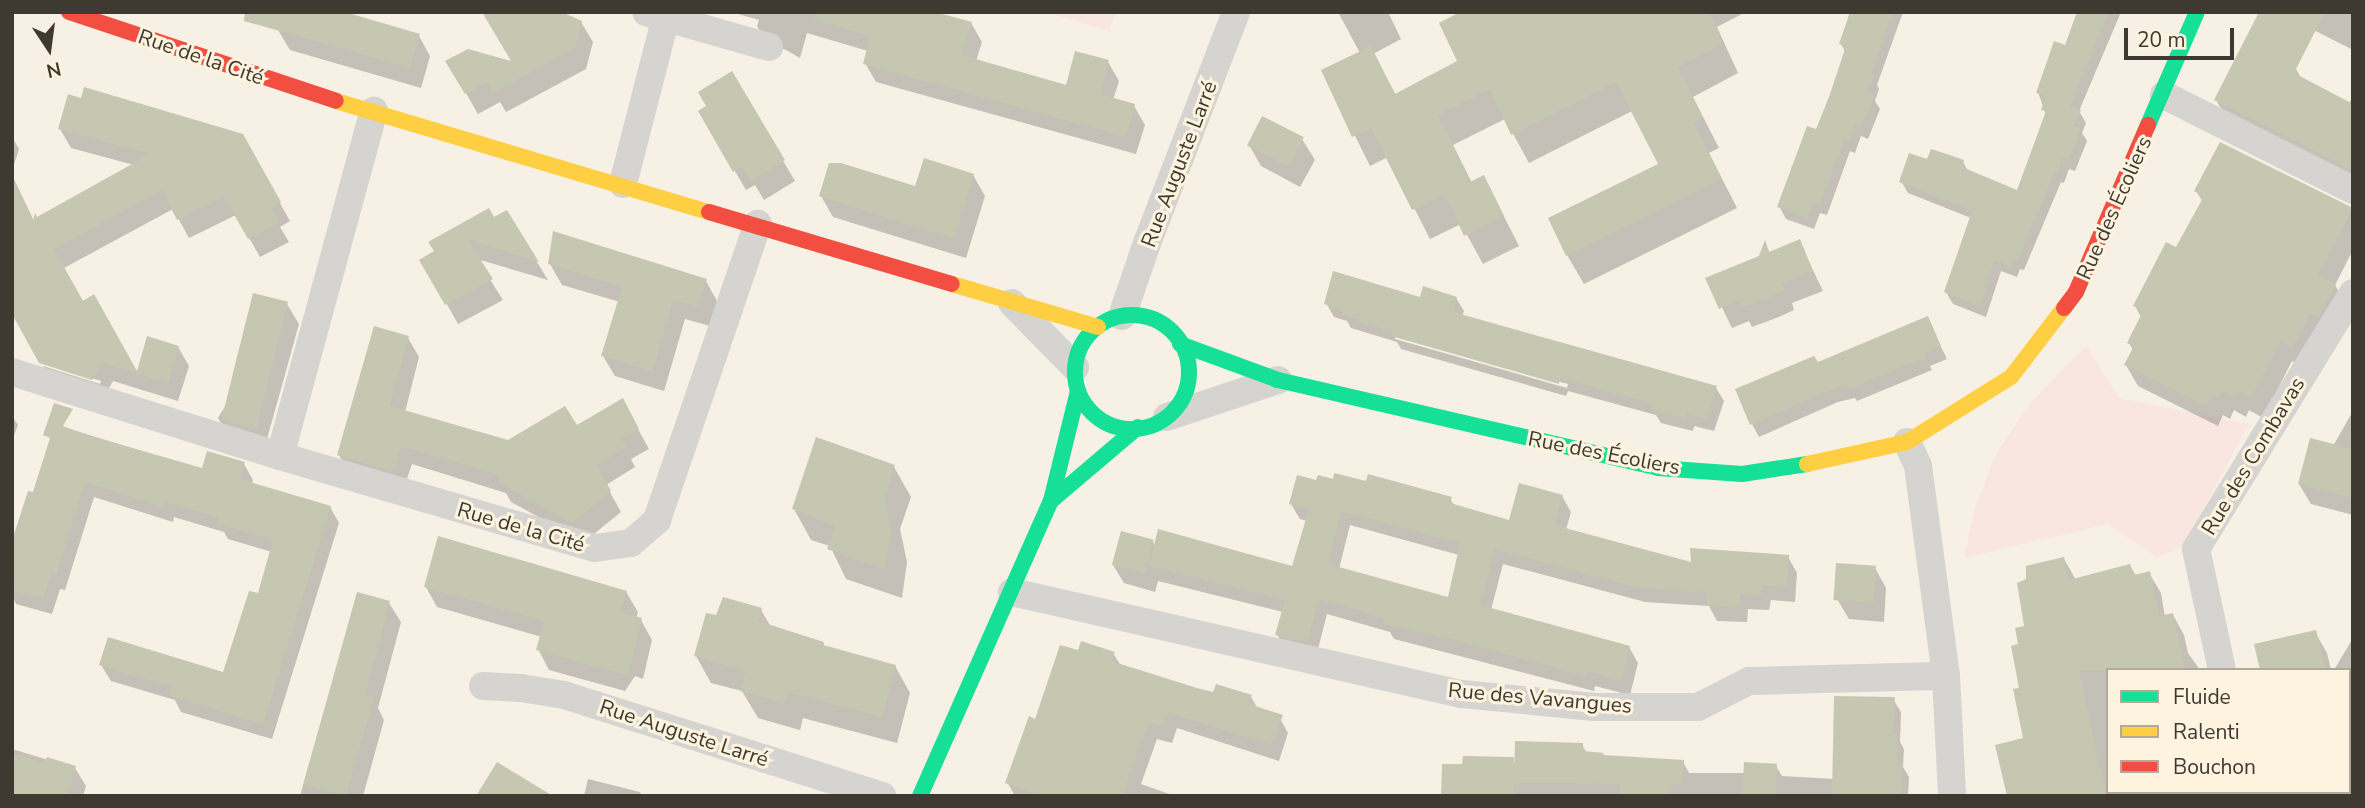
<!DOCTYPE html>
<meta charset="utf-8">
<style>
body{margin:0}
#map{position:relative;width:2365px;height:808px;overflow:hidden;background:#f6f0e5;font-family:"Nunito Sans",sans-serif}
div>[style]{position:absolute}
.green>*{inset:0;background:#f9e6e0}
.shadow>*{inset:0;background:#0003}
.building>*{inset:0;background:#c6c7b1;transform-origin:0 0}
.street>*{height:28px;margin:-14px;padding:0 14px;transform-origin:14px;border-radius:14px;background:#d5d4d1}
.fast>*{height:16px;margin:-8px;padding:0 8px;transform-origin:8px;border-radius:8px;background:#16e098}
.fast>.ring{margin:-8px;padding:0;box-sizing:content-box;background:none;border:16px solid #16e098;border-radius:50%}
.slow>*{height:16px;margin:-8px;padding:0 8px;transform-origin:8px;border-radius:8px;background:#ffcf43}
.jam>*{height:16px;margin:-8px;padding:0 8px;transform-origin:8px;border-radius:8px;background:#f24e42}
span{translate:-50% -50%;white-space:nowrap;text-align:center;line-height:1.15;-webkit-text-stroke:6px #fdf3de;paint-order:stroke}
.street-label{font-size:21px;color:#3e3a32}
.frame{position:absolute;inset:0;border:14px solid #3e3a32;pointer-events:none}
.legend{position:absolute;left:2106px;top:668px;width:245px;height:126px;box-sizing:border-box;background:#fdf3de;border:2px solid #b1a999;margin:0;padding:9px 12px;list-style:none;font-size:21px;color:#3e3a32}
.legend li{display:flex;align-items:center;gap:14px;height:35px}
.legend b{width:35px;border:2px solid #b1a999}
.north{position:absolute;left:14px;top:14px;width:70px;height:70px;-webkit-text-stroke:5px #fdf3de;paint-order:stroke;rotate:167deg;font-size:19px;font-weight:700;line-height:28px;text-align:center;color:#3e3a32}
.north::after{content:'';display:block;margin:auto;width:24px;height:32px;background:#3e3a32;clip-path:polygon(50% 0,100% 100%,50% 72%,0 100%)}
.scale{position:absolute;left:2124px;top:28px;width:110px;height:32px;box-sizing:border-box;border:4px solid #3e3a32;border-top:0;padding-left:9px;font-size:21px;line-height:24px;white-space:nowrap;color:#3e3a32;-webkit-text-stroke:5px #fdf3de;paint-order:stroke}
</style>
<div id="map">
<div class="green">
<div style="clip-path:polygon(1046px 12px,1115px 12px,1109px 31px)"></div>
<div style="clip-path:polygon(2086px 346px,2119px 398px,2249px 424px,2183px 547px,2157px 557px,2108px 524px,1964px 558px,1975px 509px,1996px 454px,2032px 401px)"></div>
</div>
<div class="shadow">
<div style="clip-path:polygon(731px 12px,896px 12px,971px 23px,982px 42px,976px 61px,1068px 87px,1108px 62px,1119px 81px,1113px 100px,1134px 106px,1145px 125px,1136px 154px,876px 82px,865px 63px,868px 51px,807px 33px,800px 58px,786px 50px,768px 44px,757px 26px,759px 20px)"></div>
<div style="clip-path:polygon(1338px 12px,1388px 12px,1401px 39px,1373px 54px,1396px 95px,1460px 62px,1464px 12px,1746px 12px,1717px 27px,1738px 73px,1693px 97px,1719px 148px,1709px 153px,1737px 208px,1584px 284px,1567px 255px,1660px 165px,1632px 111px,1529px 163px,1505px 119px,1453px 145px,1472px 183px,1484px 177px,1519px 246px,1483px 264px,1461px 224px,1430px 239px,1388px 157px,1370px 166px,1323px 71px,1360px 53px)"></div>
<div style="clip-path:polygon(1852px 12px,1903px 12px,1877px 85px,1879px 89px,1875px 101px,1880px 109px,1868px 139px,1861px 136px,1855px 153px,1850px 151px,1827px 215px,1820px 213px,1814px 229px,1786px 219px,1779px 206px,1817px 132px,1846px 53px,1841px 44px)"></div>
<div style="clip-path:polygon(2079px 12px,2121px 12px,2079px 111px,2086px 123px,2082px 133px,2087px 141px,2075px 171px,2069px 169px,2064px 183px,2061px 182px,2024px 270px,2020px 269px,2017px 277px,2001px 271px,1986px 317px,1953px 304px,1946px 292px,1971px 218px,1908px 193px,1901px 181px,1928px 162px,1963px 162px,1968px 171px,2018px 192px,2046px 115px,2038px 92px,2066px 47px)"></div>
<div style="clip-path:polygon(2294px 12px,2353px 12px,2353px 50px,2300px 23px)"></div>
<div style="clip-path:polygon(581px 22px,593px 42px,586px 69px,506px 112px,500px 102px,478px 114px,448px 62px,514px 64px)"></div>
<div style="clip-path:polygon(278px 30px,419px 36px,430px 56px,421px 88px,290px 50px)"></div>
<div style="clip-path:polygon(2296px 69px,2302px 80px,2348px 103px,2353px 99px,2353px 185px,2228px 121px,2216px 100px)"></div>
<div style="clip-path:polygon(731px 74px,795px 181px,764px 200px,755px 185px,746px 190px,700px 111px,708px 106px)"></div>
<div style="clip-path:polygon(60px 129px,242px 135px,290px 221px,280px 227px,289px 242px,260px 257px,236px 215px,189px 238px,173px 209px,64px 268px,82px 303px,94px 297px,138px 375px,148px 338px,178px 347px,189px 366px,178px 401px,113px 381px,103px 398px,52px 382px,43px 366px,100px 384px,101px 381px,41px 362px,12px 310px,12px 175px,34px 221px,134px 165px,71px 148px)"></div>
<div style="clip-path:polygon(12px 137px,19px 149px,12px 171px)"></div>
<div style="clip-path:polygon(1302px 139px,1315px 160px,1300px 187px,1261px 166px,1249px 145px)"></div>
<div style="clip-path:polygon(973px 175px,985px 196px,966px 258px,833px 217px,821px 196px,916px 189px)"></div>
<div style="clip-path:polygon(2196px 191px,2353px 209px,2353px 250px,2335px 285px,2347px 306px,2304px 367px,2292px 361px,2263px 418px,2249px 410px,2246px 417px,2234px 410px,2230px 419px,2223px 415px,2218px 426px,2138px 386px,2126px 365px,2134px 351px,2129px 343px,2141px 317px,2135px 306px,2177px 249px,2203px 202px)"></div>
<div style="clip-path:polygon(506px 212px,548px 280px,477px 259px,503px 300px,458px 324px,422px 260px)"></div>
<div style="clip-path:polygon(1799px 241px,1823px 291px,1792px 303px,1794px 310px,1781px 316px,1752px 327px,1749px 321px,1732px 328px,1708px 279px,1760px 257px,1765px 244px,1770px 253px)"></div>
<div style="clip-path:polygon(550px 264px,706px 281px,717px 301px,710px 326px,685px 319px,664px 391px,615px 376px,603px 356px,620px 302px,562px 285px)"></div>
<div style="clip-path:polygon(evenodd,1456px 298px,1464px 311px,1462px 317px,1716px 388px,1724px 401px,1714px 431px,1694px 426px,1693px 431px,1661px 423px,1656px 415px,1568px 391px,1566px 396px,1401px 349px,1397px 342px,1351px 328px,1347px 321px,1334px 317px,1326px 303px,1456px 298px,1395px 336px,1568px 384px,1567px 388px,1395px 339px,1395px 336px)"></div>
<div style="clip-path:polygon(287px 304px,299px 324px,264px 450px,230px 439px,218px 418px)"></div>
<div style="clip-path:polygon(1927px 318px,1947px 359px,1930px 366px,1932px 370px,1857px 401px,1855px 398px,1838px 402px,1759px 437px,1752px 424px,1817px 364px)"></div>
<div style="clip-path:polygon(408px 338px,419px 357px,405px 412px,508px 442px,633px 420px,649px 449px,631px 459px,635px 467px,606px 485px,621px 512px,584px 542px,511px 502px,506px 493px,412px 464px,403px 490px,350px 475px,339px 455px)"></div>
<div style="clip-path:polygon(2353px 411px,2353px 515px,2311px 504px,2299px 484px,2333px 446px)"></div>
<div style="clip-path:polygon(12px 416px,18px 425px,12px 441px)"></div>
<div style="clip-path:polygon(60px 426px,203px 470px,244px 464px,253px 480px,252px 484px,330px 507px,339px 523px,272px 739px,181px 712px,175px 700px,111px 681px,101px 665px,224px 674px,259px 595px,272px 552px,228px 539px,224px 532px,174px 517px,173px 522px,94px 497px,65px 590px,60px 589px,52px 614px,16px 604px,12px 596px,12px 571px)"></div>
<div style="clip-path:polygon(894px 467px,911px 497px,900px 529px,907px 562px,902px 598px,846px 579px,830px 546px,811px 540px,794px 509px)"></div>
<div style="clip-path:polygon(evenodd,1317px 482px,1450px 499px,1455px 506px,1511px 522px,1562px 496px,1571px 512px,1566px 530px,1693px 564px,1788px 557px,1797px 573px,1795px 602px,1771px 600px,1769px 610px,1748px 609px,1747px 622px,1717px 621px,1709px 606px,1645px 602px,1503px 564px,1491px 610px,1629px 647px,1638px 663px,1630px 695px,1595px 686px,1594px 691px,1394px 639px,1390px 632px,1327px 614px,1316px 657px,1286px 650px,1277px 634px,1283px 612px,1158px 581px,1155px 592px,1124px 583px,1113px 565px,1153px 542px,1155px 547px,1293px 569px,1307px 521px,1300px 519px,1291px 504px,1317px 482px,1350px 525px,1459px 555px,1450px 600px,1339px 569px,1350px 525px)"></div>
<div style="clip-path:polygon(2064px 559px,2076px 580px,2130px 566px,2136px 576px,2149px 573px,2161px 593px,2165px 617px,2173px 615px,2184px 635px,2188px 653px,2200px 670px,2108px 670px,2108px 792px,2344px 792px,2345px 796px,2036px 796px,2021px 689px,2020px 645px,2026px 627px)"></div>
<div style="clip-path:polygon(1875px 568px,1886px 588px,1884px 622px,1849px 619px,1837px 599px)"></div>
<div style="clip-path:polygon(426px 587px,626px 592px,638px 612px,636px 619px,641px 620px,652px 640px,643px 679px,635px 676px,625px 691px,549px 670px,538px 649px,542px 637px,437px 607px)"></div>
<div style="clip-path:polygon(358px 594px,389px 603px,401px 622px,378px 708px,384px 720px,363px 796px,300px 796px)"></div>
<div style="clip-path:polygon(761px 610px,771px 627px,823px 643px,825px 647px,895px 666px,910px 693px,897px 743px,803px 718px,800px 730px,758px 718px,742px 691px,711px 683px,696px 656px,717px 617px)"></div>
<div style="clip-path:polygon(2315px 632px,2327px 653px,2331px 670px,2262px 670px)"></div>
<div style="clip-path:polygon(2353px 638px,2353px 705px,2349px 703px,2349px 670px,2334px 670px)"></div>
<div style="clip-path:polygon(1079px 652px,1113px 653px,1121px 666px,1196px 690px,1251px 697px,1258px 709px,1278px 715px,1288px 733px,1279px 761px,1177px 728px,1172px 743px,1157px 739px,1141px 784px,1175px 796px,1015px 796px,1007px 782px,1037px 721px)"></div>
<div style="clip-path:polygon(1893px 699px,1901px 712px,1900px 742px,1904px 749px,1903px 767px,1909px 777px,1908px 796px,1443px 795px,1464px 766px,1513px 759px,1516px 765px,1582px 745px,1587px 753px,1604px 757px,1683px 762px,1689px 773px,1745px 773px,1776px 766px,1782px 776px,1834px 779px)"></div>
<div style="clip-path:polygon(2349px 743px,2353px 757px,2349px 758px)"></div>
<div style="clip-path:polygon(12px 749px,75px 768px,86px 786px,83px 796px,12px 796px)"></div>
<div style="clip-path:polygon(588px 779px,640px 792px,642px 796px,584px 796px)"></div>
</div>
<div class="building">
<div style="clip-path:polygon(245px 12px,345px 12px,420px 34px,410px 68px,244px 21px)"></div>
<div style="clip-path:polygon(482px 12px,562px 12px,582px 21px,575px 48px,493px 93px,487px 82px,465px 94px,445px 61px,468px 49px,511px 61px)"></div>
<div style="clip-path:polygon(816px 12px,935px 12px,972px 22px,962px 55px,1066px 85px,1075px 51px,1109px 60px,1100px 94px,1135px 104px,1126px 137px,863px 64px,870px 36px,815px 20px)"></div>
<div style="clip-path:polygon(1460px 12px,1709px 12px,1723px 44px,1678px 67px,1703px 118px,1694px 123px,1722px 179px,1566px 256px,1548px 218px,1658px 164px,1616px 82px,1511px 135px,1490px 89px,1438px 115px,1470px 182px,1484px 175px,1504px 216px,1464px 236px,1445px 195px,1412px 210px,1371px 128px,1352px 137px,1321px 70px,1371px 46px,1395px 94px,1457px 61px,1439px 23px)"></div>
<div style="clip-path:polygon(1850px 12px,1893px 12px,1871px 74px,1874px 75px,1866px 93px,1874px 96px,1861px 127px,1855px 125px,1849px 142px,1844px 140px,1820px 204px,1813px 202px,1807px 218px,1777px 207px,1807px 126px,1816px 129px,1829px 97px,1846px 46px,1839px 44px)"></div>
<div style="clip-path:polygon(2077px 12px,2108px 12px,2070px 106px,2081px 110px,2074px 126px,2081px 128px,2069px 160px,2062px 158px,2058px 172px,2055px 171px,2018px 259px,2014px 258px,2010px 266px,1994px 260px,1980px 306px,1944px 292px,1972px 211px,1899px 182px,1909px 153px,1927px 159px,1931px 149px,1947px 154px,1964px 160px,1962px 167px,2017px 190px,2046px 111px,2041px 110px,2046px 96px,2036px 93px,2054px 41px,2065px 45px)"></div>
<div style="clip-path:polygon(2259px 12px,2325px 12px,2294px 73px,2353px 104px,2353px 171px,2214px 100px)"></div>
<div style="clip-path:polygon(732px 71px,785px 160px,751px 181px,742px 166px,733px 172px,698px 111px,706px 106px,698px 92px)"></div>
<div style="clip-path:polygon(84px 87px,243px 134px,281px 202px,271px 208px,279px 222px,248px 239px,224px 197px,177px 220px,162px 190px,54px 249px,83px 301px,94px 294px,137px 371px,147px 336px,179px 346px,168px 383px,102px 363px,92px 380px,39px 363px,12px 314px,12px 175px,33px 221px,35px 213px,37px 217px,150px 154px,58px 129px,68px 94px,81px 98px)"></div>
<div style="left:1262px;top:116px;width:47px;height:33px;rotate:27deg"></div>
<div style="clip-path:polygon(2220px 142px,2353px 208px,2318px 275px,2336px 284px,2319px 317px,2310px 313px,2292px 348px,2280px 341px,2251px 398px,2237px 391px,2234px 397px,2222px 391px,2218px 399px,2211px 395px,2206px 406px,2124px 365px,2134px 346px,2127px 343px,2143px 311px,2133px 306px,2166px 242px,2176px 247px,2204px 196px,2194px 191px)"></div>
<div style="clip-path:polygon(924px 158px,974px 174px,954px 239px,819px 196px,829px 163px,841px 163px,915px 186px)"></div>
<div style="clip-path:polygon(489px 208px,494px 217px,507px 210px,539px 262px,468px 240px,493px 279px,445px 305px,419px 260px,434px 251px,428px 242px)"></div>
<div style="clip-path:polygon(553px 231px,707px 279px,698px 306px,673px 300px,653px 371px,601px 356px,622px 287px,548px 264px)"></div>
<div style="clip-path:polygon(1800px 239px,1813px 271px,1782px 283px,1785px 290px,1770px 297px,1740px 308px,1743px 299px,1719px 309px,1705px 278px,1759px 256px,1765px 240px,1769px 252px)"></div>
<div style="clip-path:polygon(1333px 271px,1420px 297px,1423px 286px,1457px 297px,1453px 312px,1717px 386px,1707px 419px,1687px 413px,1686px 419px,1672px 415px,1651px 410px,1653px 404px,1560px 378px,1559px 384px,1391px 336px,1393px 331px,1358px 322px,1360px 319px,1342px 315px,1343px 310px,1324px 304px)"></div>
<div style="left:253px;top:293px;width:36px;height:131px;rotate:14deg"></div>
<div style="clip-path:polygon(1928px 316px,1941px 346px,1924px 353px,1926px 357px,1848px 389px,1847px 385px,1830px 390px,1750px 425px,1735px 389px,1814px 356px,1818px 362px)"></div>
<div style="clip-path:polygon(374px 326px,409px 336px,390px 406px,508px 440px,565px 406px,577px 425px,623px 398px,639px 429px,621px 439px,626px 447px,597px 465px,611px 491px,572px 523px,498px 482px,500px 475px,401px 446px,393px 472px,337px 455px)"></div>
<div style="clip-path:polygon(54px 403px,73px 409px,63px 426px,87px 435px,202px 468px,207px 451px,245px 462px,240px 479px,331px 506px,263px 724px,170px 696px,172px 687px,99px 665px,108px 637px,223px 672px,249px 591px,258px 593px,273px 540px,217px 523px,219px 518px,193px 510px,165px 502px,164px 507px,85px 482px,56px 575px,51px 573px,43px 599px,12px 590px,12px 541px,28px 491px,33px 492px,50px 438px,43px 435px)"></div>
<div style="clip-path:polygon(816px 437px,895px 465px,884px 498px,891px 530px,885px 569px,827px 549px,835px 526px,792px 509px)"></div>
<div style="clip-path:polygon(2310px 438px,2353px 449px,2353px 498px,2298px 484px)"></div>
<div style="clip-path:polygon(evenodd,1334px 473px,1366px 481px,1368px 474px,1452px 497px,1450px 503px,1509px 520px,1519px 483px,1563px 495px,1554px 525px,1691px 562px,1690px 548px,1789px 555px,1787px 587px,1763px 585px,1761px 595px,1740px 594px,1739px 607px,1707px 605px,1707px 592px,1635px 587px,1495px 549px,1480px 605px,1630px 646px,1621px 681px,1587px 671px,1585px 676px,1451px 639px,1383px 624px,1384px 618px,1319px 599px,1307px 642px,1275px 635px,1285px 600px,1149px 566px,1158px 529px,1292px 566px,1309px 509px,1289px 504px,1297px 475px,1316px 480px,1318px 475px,1333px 479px,1334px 473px,1341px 511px,1460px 543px,1448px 597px,1328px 564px,1341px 511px)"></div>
<div style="left:1121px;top:531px;width:34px;height:35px;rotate:15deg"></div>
<div style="clip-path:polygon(438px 536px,627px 591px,620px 612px,642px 618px,628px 676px,536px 650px,544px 621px,424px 587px)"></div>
<div style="clip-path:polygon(2064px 557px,2069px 580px,2130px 564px,2134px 575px,2150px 571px,2159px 616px,2173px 613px,2185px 670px,2079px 670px,2106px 796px,2007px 796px,1995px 745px,2023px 738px,2013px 689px,2019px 688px,2011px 646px,2018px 644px,2015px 628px,2024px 626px,2017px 583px,2026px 579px,2026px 566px)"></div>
<div style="left:1836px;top:563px;width:40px;height:37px;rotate:4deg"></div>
<div style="clip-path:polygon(357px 592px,390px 601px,365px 695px,374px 698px,346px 795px,303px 785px)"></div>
<div style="clip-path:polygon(723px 597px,762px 608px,758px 621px,824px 642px,823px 645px,896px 665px,882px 717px,788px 692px,785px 704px,740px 691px,746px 671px,694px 656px,706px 613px,716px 615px)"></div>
<div style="clip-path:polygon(2316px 630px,2326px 670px,2260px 670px,2254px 644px)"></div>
<div style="clip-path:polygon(1081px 641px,1115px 652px,1111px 661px,1197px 688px,1213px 692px,1216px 684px,1252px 695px,1249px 704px,1283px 715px,1272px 745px,1167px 712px,1162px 727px,1148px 722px,1122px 796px,1041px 796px,1005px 783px,1029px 716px,1035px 719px,1060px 645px,1078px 650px)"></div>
<div style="clip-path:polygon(1834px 696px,1895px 697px,1893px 734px,1897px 734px,1897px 762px,1902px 762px,1901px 796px,1832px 796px)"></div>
<div style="clip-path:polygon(1515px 741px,1583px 743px,1583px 751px,1604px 753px,1603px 755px,1684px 760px,1683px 784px,1671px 784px,1670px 796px,1619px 796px,1620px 784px,1567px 783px,1514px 783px,1514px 796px,1441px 795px,1442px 764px,1462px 764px,1463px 756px,1514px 757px,1514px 782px)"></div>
<div style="clip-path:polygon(12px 753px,44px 763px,47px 757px,76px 766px,67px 796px,12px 796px)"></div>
<div style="clip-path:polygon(497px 762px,553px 796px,476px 796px)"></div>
<div style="left:1744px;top:762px;width:33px;height:34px;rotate:3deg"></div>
</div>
<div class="street">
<div style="left:646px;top:12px;width:128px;rotate:15.9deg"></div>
<div style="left:2164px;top:95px;width:212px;rotate:26.7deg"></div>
<div style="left:623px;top:184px;width:172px;rotate:-75.6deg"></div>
<div style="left:1012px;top:303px;width:90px;rotate:45.5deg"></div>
<div style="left:1122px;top:316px;width:77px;rotate:-71.1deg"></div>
<div style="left:1147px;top:243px;width:248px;rotate:-68.9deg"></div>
<div style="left:12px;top:372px;width:281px;rotate:17.4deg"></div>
<div style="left:280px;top:456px;width:328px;rotate:16.3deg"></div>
<div style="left:595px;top:548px;width:36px;rotate:-8deg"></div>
<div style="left:631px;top:543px;width:35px;rotate:-41deg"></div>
<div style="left:657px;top:520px;width:313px;rotate:-71.2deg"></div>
<div style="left:1167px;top:417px;width:117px;rotate:-18.4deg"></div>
<div style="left:1907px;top:442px;width:26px;rotate:65deg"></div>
<div style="left:1918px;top:466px;width:212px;rotate:82.4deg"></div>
<div style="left:1946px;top:676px;width:120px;rotate:87.1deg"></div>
<div style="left:280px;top:456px;width:358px;rotate:-74.8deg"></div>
<div style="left:1012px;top:592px;width:461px;rotate:12.8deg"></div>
<div style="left:1462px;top:694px;width:133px;rotate:5.6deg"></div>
<div style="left:1594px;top:707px;width:104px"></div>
<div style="left:1698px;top:707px;width:57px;rotate:-27deg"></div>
<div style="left:1749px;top:681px;width:197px;rotate:-1.5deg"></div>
<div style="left:2222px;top:670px;width:124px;rotate:-102.1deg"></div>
<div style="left:2196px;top:549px;width:300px;rotate:-58.5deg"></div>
<div style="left:483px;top:686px;width:38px;rotate:3deg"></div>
<div style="left:521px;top:688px;width:44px;rotate:9.2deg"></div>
<div style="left:564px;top:695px;width:334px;rotate:17.6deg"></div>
<div style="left:2246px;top:796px;width:4px;rotate:-63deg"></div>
</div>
<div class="fast">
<div style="left:2148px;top:125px;width:123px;rotate:-66.6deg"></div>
<div class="ring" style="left:1075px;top:315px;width:98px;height:98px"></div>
<div style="left:1180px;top:344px;width:104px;rotate:20.2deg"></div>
<div style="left:1278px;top:380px;width:390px;rotate:13deg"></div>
<div style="left:1658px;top:468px;width:84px;rotate:4.1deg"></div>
<div style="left:1742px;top:474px;width:66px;rotate:-8.7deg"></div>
<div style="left:1051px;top:501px;width:114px;rotate:-40.4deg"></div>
<div style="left:920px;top:796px;width:323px;rotate:-66.1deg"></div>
<div style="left:1051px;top:501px;width:113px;rotate:-76.2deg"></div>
</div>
<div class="slow">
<div style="left:336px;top:101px;width:389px;rotate:16.6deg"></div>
<div style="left:952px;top:284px;width:152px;rotate:16.4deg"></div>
<div style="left:1807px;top:464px;width:102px;rotate:-12.4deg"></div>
<div style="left:1907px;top:442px;width:123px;rotate:-32deg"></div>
<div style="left:2011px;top:377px;width:87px;rotate:-52.5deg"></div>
</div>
<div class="jam">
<div style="left:69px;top:12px;width:281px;rotate:18.4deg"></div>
<div style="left:709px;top:212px;width:253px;rotate:16.5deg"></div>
<div style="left:2064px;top:308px;width:20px;rotate:-53deg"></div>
<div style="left:2076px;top:292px;width:182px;rotate:-66.7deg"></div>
</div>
<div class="street-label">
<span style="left:201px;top:57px;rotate:19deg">Rue de la Cité</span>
<span style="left:1179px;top:164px;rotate:-69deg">Rue Auguste Larré</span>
<span style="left:2114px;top:208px;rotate:-66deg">Rue des Écoliers</span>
<span style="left:1604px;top:453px;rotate:11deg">Rue des Écoliers</span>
<span style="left:2253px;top:456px;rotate:-59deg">Rue des Combavas</span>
<span style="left:521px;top:527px;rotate:16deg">Rue de la Cité</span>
<span style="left:1540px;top:698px;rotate:5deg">Rue des Vavangues</span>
<span style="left:684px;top:733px;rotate:18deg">Rue Auguste Larré</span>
</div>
<div class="frame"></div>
<ul class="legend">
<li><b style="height:9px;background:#16e098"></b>Fluide</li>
<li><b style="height:9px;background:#ffcf43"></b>Ralenti</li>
<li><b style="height:9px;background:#f24e42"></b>Bouchon</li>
</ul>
<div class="north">N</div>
<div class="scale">20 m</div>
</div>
